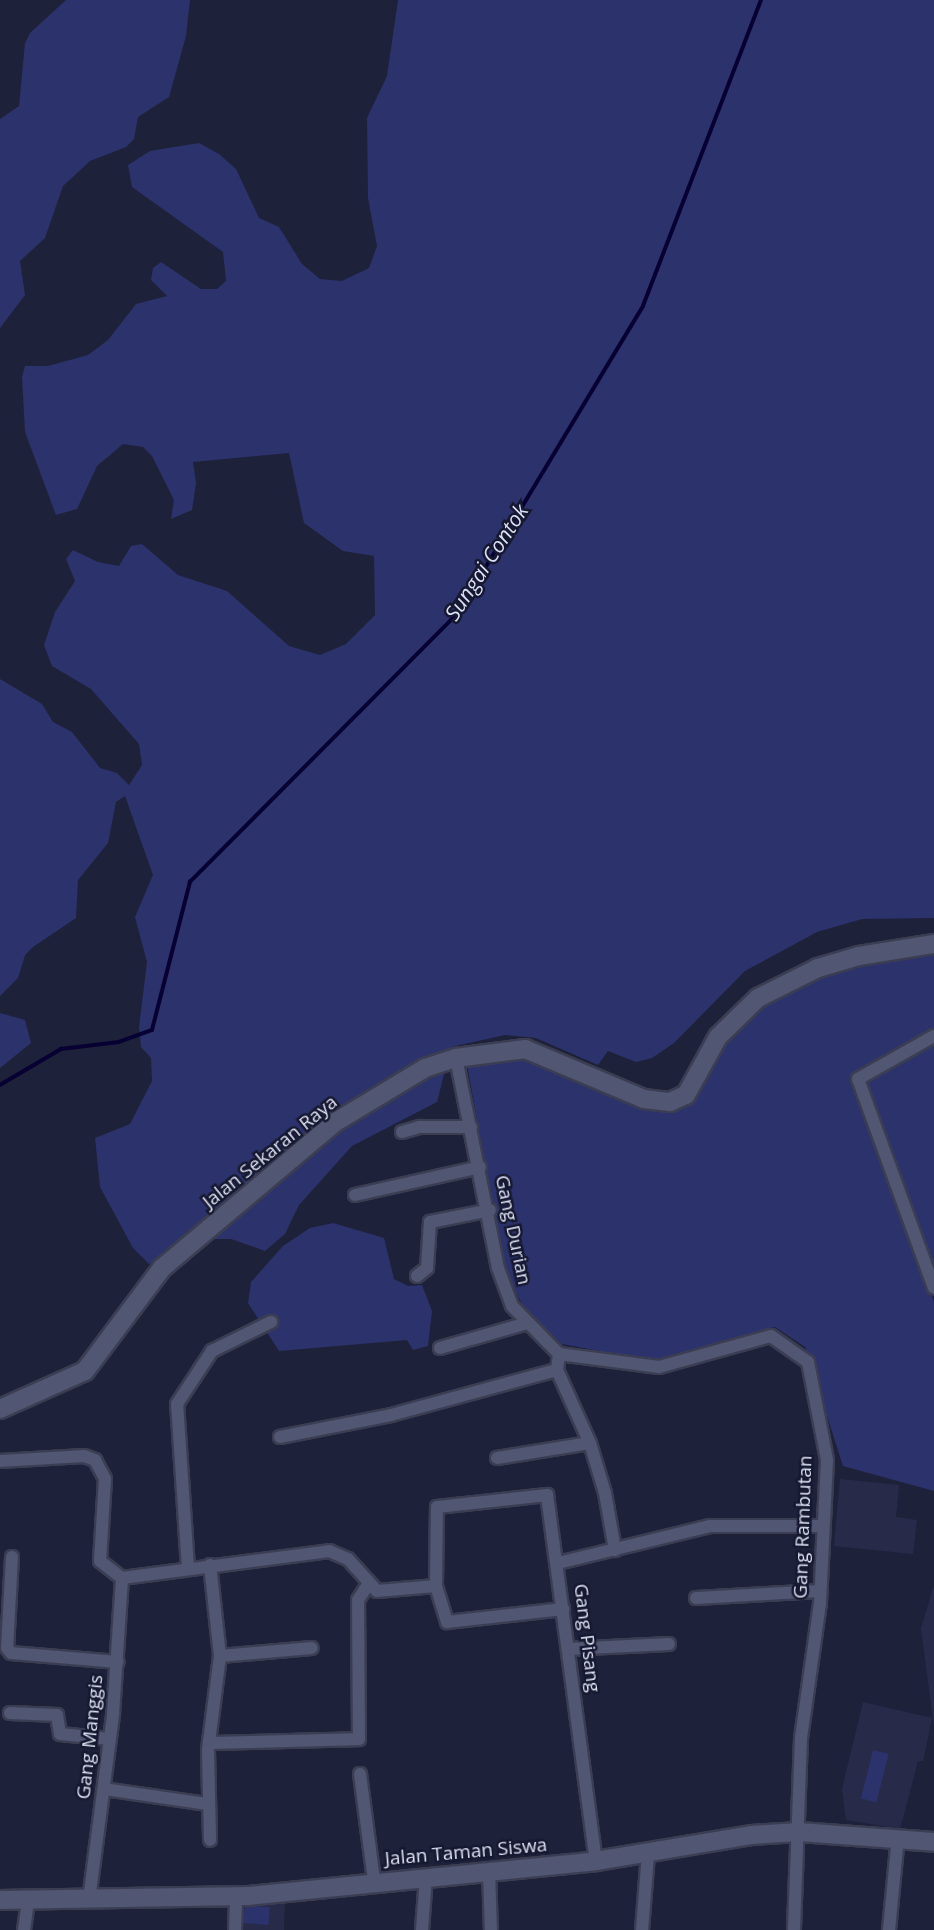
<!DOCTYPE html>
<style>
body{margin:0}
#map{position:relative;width:934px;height:1930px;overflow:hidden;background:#1e213a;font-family:"Open Sans",sans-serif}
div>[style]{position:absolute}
.built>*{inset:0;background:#272b49;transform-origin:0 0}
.green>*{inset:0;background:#2c326b;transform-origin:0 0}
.stream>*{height:3.5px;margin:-1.75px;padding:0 1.75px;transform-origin:1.75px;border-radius:1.75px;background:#070033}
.roads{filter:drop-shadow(2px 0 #3b3e53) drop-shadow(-2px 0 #3b3e53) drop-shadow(0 2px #3b3e53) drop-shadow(0 -2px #3b3e53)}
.minor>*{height:12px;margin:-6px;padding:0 6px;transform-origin:6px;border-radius:6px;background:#515673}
.secondary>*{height:18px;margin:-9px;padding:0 9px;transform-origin:9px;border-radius:9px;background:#515673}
span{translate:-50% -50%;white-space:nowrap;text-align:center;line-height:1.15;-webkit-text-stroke:5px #151830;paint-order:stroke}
.street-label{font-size:19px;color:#dde1f2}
.water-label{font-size:21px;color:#dadff5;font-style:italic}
</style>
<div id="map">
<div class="built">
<div style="clip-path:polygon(840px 1479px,899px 1485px,896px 1517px,917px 1520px,913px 1554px,834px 1546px)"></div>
<div style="clip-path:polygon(934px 1585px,934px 1728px,921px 1628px)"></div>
<div style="clip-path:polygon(863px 1702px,932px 1718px,923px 1761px,918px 1761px,900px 1829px,846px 1820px,842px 1789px)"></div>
<div style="left:239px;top:1900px;width:46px;height:30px;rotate:2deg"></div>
</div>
<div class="green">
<div style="clip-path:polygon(66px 0,190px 0,186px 36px,169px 97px,138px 117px,134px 139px,126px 147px,90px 161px,63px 186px,45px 238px,20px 261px,25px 295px,0 328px,0 119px,19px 106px,25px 43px,30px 33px)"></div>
<div style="clip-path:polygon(398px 0,934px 0,934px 918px,862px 919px,817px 932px,745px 971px,674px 1043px,652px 1058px,636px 1062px,608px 1051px,598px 1065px,536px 1038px,505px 1035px,451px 1047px,437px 1102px,352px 1146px,299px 1205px,285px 1234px,265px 1251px,231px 1239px,188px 1239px,149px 1264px,133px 1248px,100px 1187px,95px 1138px,130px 1124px,152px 1081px,151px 1058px,141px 1047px,139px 1027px,147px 962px,135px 917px,153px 875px,125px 796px,116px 802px,108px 843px,78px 880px,76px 918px,33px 947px,25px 955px,18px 978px,0 996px,0 679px,42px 704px,53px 722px,72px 732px,100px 768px,117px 773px,129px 785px,142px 765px,139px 744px,91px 689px,52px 666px,44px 645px,55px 612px,75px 581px,66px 559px,73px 550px,98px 562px,119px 566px,131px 546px,142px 544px,178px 575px,227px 591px,289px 646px,320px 655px,346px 644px,375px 615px,374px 556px,343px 551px,304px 523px,289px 453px,193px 462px,196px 483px,192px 510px,171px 519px,174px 500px,152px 456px,143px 447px,123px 444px,97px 466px,77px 509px,56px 515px,25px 432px,22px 377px,25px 366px,48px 366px,88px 355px,108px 340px,136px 304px,167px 296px,151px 280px,153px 268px,161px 262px,201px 289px,217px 289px,226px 281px,223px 252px,132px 187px,128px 165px,150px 151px,199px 143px,219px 154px,236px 169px,259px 218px,279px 227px,302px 264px,320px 279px,342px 281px,369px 268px,377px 246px,368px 198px,367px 118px,387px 76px)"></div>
<div style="clip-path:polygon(934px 947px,934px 1033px,855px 1077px,934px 1302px,934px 1491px,843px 1466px,805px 1347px,775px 1327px,654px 1361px,562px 1344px,527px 1313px,504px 1271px,466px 1059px,524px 1051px,679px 1104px,718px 1046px,761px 1002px,818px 972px)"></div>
<div style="clip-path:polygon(0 1013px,25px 1020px,31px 1043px,0 1068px)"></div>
<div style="clip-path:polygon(934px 1041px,934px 1265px,865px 1080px)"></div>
<div style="clip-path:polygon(333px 1223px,384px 1238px,394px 1279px,408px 1286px,422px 1285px,432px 1311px,428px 1346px,413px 1350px,407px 1340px,279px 1351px,248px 1303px,251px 1282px,283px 1246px,310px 1228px)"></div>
<div style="left:873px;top:1750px;width:16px;height:50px;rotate:14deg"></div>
<div style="left:245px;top:1905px;width:25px;height:18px;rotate:5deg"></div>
</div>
<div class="stream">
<div style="left:0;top:1085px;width:71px;rotate:-30.5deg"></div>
<div style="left:61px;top:1049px;width:58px;rotate:-6.9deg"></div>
<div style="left:119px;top:1042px;width:35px;rotate:-20deg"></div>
<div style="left:152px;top:1030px;width:153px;rotate:-75.6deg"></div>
<div style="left:190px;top:882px;width:380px;rotate:-45.1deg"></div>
<div style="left:458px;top:613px;width:358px;rotate:-58.9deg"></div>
<div style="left:643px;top:306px;width:328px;rotate:-68.9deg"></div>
</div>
<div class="roads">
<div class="minor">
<div style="left:934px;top:1036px;width:87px;rotate:150.5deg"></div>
<div style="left:858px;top:1079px;width:222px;rotate:70deg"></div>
<div style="left:456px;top:1058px;width:214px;rotate:78.7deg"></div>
<div style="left:498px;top:1268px;width:40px;rotate:69.8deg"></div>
<div style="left:512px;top:1306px;width:67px;rotate:45.6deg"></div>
<div style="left:559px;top:1354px;width:16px;rotate:97deg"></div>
<div style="left:557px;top:1370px;width:80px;rotate:65.7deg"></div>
<div style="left:590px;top:1443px;width:52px;rotate:73.3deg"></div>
<div style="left:605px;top:1493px;width:58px;rotate:80deg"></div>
<div style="left:402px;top:1132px;width:19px;rotate:-16deg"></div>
<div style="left:420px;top:1127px;width:51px"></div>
<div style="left:355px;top:1195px;width:128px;rotate:-12.6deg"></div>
<div style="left:417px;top:1276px;width:13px;rotate:-39deg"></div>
<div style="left:427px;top:1268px;width:46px;rotate:-86.3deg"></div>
<div style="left:430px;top:1222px;width:61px;rotate:-11.3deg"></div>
<div style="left:440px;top:1348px;width:91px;rotate:-16deg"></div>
<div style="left:559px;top:1354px;width:101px;rotate:7.4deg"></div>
<div style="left:659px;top:1367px;width:116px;rotate:-15.5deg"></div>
<div style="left:771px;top:1336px;width:45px;rotate:35.1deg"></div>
<div style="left:808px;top:1362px;width:100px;rotate:79deg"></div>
<div style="left:827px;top:1460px;width:143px;rotate:92.8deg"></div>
<div style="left:820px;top:1603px;width:136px;rotate:98deg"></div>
<div style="left:801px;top:1738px;width:192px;rotate:92.1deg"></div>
<div style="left:280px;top:1437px;width:113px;rotate:-11.2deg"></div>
<div style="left:391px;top:1415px;width:172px;rotate:-15.2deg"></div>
<div style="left:497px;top:1458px;width:94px;rotate:-9.2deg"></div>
<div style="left:0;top:1461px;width:84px;rotate:-3.4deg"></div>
<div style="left:84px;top:1456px;width:12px;rotate:20deg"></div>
<div style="left:95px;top:1460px;width:21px;rotate:62deg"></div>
<div style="left:105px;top:1479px;width:82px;rotate:93.5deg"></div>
<div style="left:100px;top:1561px;width:28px;rotate:38deg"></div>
<div style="left:122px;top:1578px;width:209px;rotate:-7.4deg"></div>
<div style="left:329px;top:1551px;width:21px;rotate:23deg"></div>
<div style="left:348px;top:1559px;width:43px;rotate:47.8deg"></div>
<div style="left:377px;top:1591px;width:59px;rotate:-4.8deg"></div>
<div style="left:436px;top:1586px;width:38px;rotate:73deg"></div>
<div style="left:447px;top:1622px;width:117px;rotate:-6.4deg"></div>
<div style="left:12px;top:1557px;width:91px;rotate:93.1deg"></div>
<div style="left:7px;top:1648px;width:6px;rotate:51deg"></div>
<div style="left:11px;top:1653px;width:107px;rotate:4.8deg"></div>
<div style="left:558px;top:1563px;width:156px;rotate:-13.7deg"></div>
<div style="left:710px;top:1526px;width:113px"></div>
<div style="left:210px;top:1565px;width:92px;rotate:83.7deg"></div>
<div style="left:220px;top:1656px;width:95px;rotate:97.3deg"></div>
<div style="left:208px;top:1750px;width:90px;rotate:88.7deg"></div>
<div style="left:188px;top:1568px;width:164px;rotate:-93.8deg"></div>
<div style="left:177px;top:1404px;width:64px;rotate:-56.6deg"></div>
<div style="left:212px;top:1351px;width:66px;rotate:-26.2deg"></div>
<div style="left:436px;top:1586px;width:79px;rotate:-89.3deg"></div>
<div style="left:437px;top:1507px;width:111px;rotate:-6.2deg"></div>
<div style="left:547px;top:1495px;width:369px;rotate:82.4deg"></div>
<div style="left:696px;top:1598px;width:124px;rotate:-3.2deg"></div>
<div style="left:568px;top:1649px;width:101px;rotate:-2.8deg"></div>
<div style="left:220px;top:1656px;width:92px;rotate:-5deg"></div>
<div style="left:10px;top:1713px;width:47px;rotate:2.4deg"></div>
<div style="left:57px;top:1715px;width:19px;rotate:81deg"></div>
<div style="left:60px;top:1734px;width:50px;rotate:5.7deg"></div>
<div style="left:209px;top:1743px;width:150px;rotate:-1.5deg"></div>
<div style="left:359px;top:1739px;width:139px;rotate:-90.4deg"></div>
<div style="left:358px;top:1600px;width:20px;rotate:-57deg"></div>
<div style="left:360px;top:1774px;width:108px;rotate:82.5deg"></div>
<div style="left:104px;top:1789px;width:104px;rotate:8.3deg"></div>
<div style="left:489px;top:1871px;width:59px;rotate:88.1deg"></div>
<div style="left:89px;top:1900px;width:188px;rotate:-82.6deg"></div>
<div style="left:113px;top:1714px;width:136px;rotate:-86.2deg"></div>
<div style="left:24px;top:1930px;width:29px;rotate:-82deg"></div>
<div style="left:235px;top:1930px;width:33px;rotate:-88deg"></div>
<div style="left:422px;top:1930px;width:53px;rotate:-85.7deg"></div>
<div style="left:642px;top:1930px;width:77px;rotate:-85.5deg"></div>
<div style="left:889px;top:1930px;width:93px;rotate:-84.5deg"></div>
</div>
<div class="secondary">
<div style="left:0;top:1409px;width:93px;rotate:-24.1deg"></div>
<div style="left:85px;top:1371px;width:129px;rotate:-53.2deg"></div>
<div style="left:162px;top:1268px;width:225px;rotate:-40.1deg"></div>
<div style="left:334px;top:1123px;width:106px;rotate:-31.1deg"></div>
<div style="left:425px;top:1068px;width:33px;rotate:-18deg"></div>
<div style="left:456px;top:1058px;width:70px;rotate:-7.4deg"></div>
<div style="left:525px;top:1049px;width:129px;rotate:22.8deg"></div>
<div style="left:644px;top:1099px;width:26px;rotate:7deg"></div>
<div style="left:670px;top:1102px;width:17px;rotate:-24deg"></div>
<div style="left:686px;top:1095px;width:66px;rotate:-61.1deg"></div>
<div style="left:718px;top:1037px;width:56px;rotate:-44.3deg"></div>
<div style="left:758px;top:998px;width:67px;rotate:-26.6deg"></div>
<div style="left:818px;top:968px;width:43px;rotate:-16.3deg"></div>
<div style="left:859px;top:956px;width:76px;rotate:-9.1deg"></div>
<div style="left:0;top:1900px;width:248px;rotate:-0.9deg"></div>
<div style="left:248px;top:1896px;width:350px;rotate:-5.7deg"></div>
<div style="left:596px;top:1861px;width:157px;rotate:-9.5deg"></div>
<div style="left:751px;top:1835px;width:48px;rotate:-3.6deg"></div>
<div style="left:799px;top:1832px;width:135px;rotate:4.2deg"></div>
</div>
</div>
<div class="street-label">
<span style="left:270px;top:1152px;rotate:-39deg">Jalan Sekaran Raya</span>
<span style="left:513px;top:1230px;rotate:78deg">Gang Durian</span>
<span style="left:803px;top:1527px;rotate:-88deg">Gang Rambutan</span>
<span style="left:587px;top:1638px;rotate:83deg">Gang Pisang</span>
<span style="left:90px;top:1737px;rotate:-84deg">Gang Manggis</span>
<span style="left:466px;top:1852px;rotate:-5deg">Jalan Taman Siswa</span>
</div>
<div class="water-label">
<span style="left:486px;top:562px;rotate:-57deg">Sungai Contok</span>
</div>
</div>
